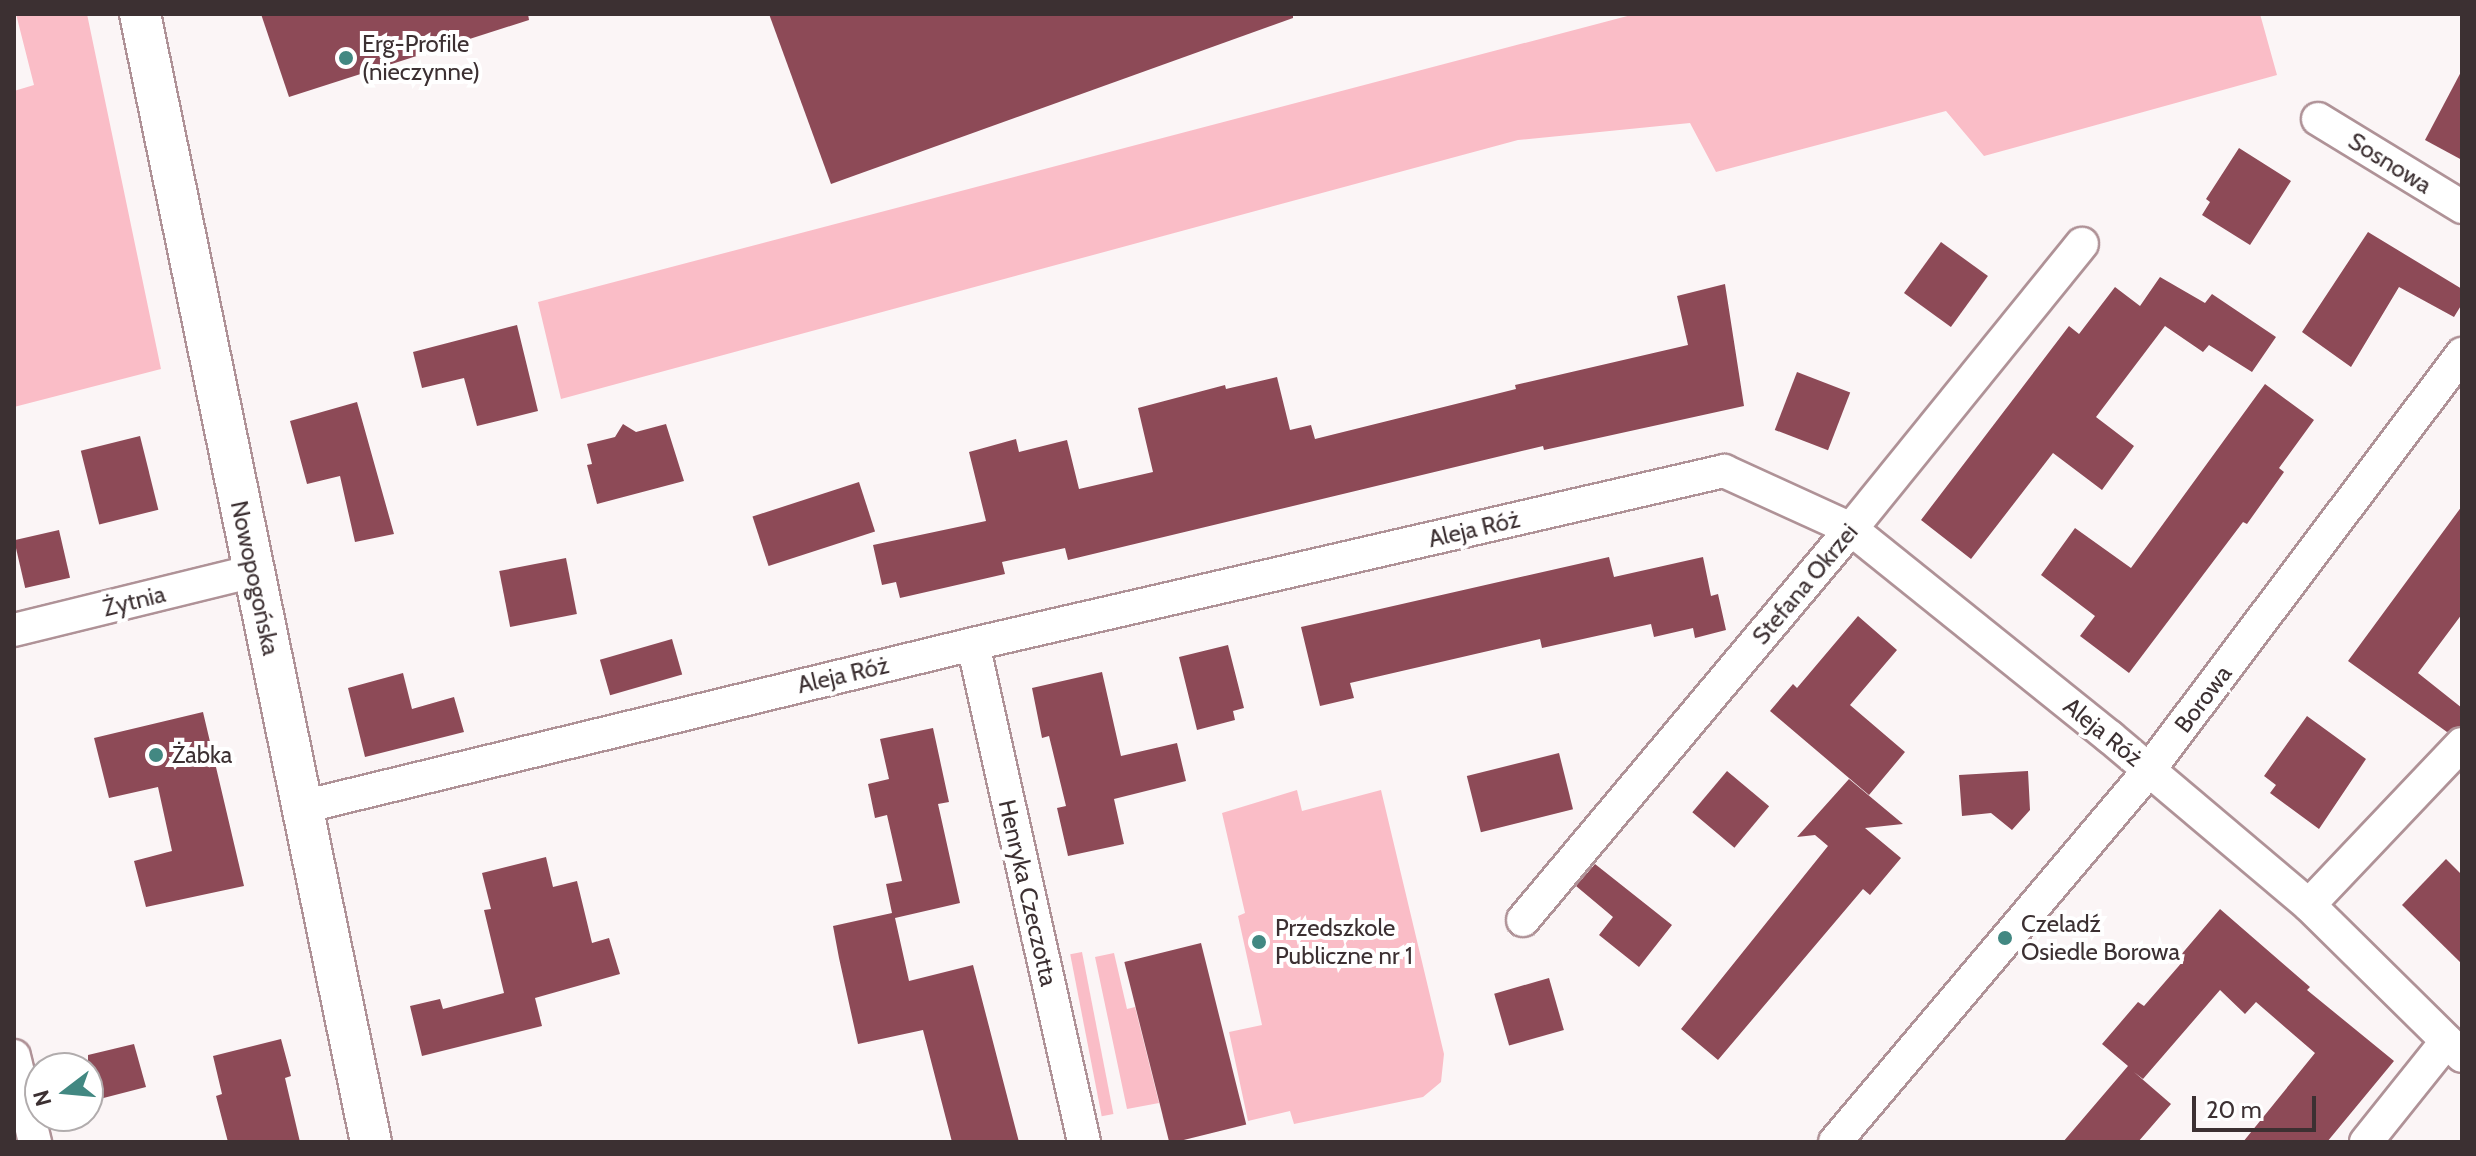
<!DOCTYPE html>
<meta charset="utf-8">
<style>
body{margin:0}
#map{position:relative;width:2476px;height:1156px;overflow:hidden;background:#fbf5f6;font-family:Cabin,sans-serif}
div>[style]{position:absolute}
.green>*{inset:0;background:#fabdc7;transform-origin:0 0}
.building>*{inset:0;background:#8d4a57;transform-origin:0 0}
.roads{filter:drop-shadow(2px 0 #af9297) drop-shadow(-2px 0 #af9297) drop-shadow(0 2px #af9297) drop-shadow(0 -2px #af9297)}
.minor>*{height:32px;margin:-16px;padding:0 16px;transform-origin:16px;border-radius:16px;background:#fff}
.tertiary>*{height:40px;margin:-20px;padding:0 20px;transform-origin:20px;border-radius:20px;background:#fff}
.dots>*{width:22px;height:22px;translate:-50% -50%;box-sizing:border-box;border:4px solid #fff;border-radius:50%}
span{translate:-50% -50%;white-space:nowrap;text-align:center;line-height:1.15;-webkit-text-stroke:8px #fff;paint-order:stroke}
.poi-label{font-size:24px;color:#3c3032}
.left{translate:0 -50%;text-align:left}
.street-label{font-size:24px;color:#3c3032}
.frame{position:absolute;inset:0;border:16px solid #3c3032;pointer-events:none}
.north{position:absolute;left:24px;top:1052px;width:80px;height:80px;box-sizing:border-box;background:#fff;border:2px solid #b1acad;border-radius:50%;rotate:254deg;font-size:22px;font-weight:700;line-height:32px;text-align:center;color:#3c3032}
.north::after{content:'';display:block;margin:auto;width:28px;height:36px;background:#428882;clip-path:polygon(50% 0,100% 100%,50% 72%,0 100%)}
.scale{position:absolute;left:2192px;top:1096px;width:124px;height:36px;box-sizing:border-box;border:4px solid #3c3032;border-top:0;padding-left:10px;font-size:24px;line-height:28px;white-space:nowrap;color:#3c3032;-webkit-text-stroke:6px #fff;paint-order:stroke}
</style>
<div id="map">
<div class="green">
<div style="clip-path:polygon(16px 14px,87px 14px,161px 369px,14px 407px,14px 91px,34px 85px)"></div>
<div style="clip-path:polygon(1635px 14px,2260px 14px,2277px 75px,1984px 156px,1946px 111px,1716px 172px,1690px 123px,1518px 140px,561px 399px,538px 302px)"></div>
<div style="clip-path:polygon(1297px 790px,1302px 811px,1381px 790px,1444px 1054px,1441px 1082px,1423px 1097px,1294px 1124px,1290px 1111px,1248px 1121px,1229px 1032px,1262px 1025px,1238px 916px,1245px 913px,1222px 813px)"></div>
<div style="left:1082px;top:952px;width:165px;height:12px;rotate:79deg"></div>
<div style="clip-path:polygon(1114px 953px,1127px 1009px,1135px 1007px,1159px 1103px,1127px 1109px,1095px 957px)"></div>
</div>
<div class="building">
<div style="clip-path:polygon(261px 14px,528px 14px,529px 20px,289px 97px)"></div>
<div style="clip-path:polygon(769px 14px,1293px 14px,1293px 18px,831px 184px)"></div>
<div style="clip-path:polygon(2462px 70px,2462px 160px,2425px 140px)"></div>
<div style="clip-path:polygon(2239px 148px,2291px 181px,2250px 245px,2202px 215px,2210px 202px,2206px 199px)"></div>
<div style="clip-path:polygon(2368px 232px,2462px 289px,2462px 304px,2454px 317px,2399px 287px,2351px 367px,2302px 332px)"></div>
<div style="left:1941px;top:242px;width:58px;height:63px;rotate:36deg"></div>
<div style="clip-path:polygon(2160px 277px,2205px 303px,2212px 294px,2276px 337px,2252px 372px,2209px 345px,2203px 352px,2165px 326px,2096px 417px,2134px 446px,2102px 490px,2053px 453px,1971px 559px,1921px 520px,2069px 326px,2079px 334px,2115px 287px,2140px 306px)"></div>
<div style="clip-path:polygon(1725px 284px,1744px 406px,1544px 450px,1543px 446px,1068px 560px,1065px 548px,1002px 562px,1005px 574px,900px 598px,896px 582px,882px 585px,873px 545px,986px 521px,969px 452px,1016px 439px,1019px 452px,1067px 440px,1079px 489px,1153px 472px,1138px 408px,1225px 385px,1226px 389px,1277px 377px,1290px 430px,1311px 425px,1315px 439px,1516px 389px,1515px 385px,1688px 345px,1677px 296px)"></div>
<div style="clip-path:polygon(517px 325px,538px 411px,477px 426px,464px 378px,422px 388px,413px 352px)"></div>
<div style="left:1797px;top:372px;width:57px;height:62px;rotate:21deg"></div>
<div style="clip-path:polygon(2265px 384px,2314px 420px,2279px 468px,2284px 472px,2247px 524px,2243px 522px,2129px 673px,2080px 636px,2095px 616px,2041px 575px,2075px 528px,2131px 568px)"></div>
<div style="clip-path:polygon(357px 402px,394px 534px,355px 542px,340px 476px,307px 484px,290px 421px)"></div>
<div style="clip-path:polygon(623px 424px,636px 432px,666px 424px,684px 481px,597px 504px,587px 465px,592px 464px,587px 444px,615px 437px)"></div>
<div style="left:140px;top:436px;width:76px;height:61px;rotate:76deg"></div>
<div style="left:859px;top:482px;width:52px;height:112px;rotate:72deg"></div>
<div style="clip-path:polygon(2462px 506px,2462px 614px,2418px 673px,2462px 708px,2462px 726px,2447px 732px,2348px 661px)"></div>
<div style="left:59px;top:530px;width:49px;height:46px;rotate:77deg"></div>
<div style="clip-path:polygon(1609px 557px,1614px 577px,1703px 557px,1711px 596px,1718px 594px,1726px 630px,1695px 638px,1693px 628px,1654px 637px,1651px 624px,1542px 648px,1540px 639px,1350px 683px,1354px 698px,1320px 706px,1301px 627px)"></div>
<div style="left:566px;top:558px;width:57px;height:68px;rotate:79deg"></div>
<div style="clip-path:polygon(1858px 616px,1897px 650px,1850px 705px,1905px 752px,1869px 795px,1770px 711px,1793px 684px,1797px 688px)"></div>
<div style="left:672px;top:639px;width:37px;height:75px;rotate:74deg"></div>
<div style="clip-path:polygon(1228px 645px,1244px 708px,1233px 711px,1235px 720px,1197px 730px,1179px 657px)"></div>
<div style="clip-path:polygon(1102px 672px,1121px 756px,1177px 743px,1186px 781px,1114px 799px,1124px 844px,1068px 856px,1057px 808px,1066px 806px,1049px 736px,1042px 738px,1032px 688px)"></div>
<div style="clip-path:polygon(403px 673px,412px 709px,454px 697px,464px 732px,365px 757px,348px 688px)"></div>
<div style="clip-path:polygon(203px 712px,244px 886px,146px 907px,134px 861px,172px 851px,158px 787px,109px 798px,94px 738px)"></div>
<div style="clip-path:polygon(2307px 716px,2366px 759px,2319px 829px,2270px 793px,2276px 785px,2264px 776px)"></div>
<div style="clip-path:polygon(933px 728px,949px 802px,938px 804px,960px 903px,895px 918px,909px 981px,973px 965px,1019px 1142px,952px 1142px,923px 1030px,858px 1044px,839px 958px,833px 926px,892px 913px,886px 884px,902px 881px,887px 815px,875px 818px,868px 784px,889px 779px,880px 739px)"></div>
<div style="left:1559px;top:753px;width:58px;height:95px;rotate:76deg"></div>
<div style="left:1727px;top:771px;width:55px;height:54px;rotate:40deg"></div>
<div style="clip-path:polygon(2028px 771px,2030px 810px,2012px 830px,1991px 813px,1962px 816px,1959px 775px)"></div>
<div style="clip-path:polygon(1849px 779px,1903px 824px,1865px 828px,1901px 858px,1870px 895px,1863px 889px,1718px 1060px,1681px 1029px,1828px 846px,1815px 835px,1797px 837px)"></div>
<div style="clip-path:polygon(546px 857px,553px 887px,577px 881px,592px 943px,609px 938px,620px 974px,535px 998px,542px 1026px,422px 1056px,410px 1006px,440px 999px,443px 1009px,504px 993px,484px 910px,491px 909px,482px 873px)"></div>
<div style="clip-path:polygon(2446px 859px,2462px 875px,2462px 964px,2402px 905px)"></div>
<div style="clip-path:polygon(1595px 864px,1672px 925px,1639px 967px,1599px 935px,1613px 917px,1576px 886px)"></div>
<div style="clip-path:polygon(2220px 909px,2310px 987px,2307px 990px,2394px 1061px,2327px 1142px,2243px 1142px,2315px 1053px,2256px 1002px,2245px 1014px,2220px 990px,2143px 1079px,2134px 1072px,2171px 1104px,2138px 1142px,2063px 1142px,2128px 1066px,2102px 1044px,2138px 1002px,2144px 1006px,2184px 960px,2180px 956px)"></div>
<div style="left:1201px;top:943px;width:187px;height:79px;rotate:76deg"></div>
<div style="left:1549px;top:978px;width:54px;height:57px;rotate:74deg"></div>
<div style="clip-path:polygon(281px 1039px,291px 1076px,285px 1078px,300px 1142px,228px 1142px,216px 1096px,222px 1094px,213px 1056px)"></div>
<div style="clip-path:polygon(134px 1044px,146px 1087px,88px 1102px,88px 1055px)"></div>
</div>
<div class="roads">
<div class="minor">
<div style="left:2318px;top:119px;width:169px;rotate:31.4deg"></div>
<div style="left:14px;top:630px;width:247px;rotate:-13.8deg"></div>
<div style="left:973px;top:644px;width:510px;rotate:77.43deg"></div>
<div style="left:302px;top:807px;width:691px;rotate:-13.65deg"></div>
<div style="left:973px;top:644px;width:771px;rotate:-12.97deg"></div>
<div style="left:1724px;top:471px;width:140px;rotate:24.5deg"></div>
<div style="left:1851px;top:529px;width:332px;rotate:38.8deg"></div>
<div style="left:2110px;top:737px;width:260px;rotate:40.2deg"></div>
<div style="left:2309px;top:905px;width:215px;rotate:44.6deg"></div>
<div style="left:2309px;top:905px;width:222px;rotate:-46.5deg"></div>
<div style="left:1523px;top:920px;width:510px;rotate:-50.01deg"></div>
<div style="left:1851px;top:529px;width:367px;rotate:-51deg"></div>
<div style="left:14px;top:1056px;width:89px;rotate:76.3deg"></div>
<div style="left:1835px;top:1142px;width:487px;rotate:-49.8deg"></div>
<div style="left:2149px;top:770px;width:521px;rotate:-53.04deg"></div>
<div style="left:2366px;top:1142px;width:129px;rotate:-51.3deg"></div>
</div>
<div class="tertiary">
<div style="left:140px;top:14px;width:1151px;rotate:78.43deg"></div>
</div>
</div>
<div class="dots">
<div style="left:346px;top:58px;background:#428882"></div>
<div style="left:156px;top:755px;background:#428882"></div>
<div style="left:2005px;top:938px;background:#428882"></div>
<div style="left:1259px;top:942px;background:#428882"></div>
</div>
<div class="poi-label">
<span class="left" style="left:362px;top:58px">Erg-Profile<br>(nieczynne)</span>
<span class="left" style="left:172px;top:755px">Żabka</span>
<span class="left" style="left:2021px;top:938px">Czeladź<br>Osiedle Borowa</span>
<span class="left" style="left:1275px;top:942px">Przedszkole<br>Publiczne nr 1</span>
</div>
<div class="street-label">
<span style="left:2390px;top:163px;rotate:32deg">Sosnowa</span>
<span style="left:1474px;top:529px;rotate:-13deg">Aleja Róż</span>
<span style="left:255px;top:578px;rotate:78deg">Nowopogońska</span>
<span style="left:1805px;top:584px;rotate:-50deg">Stefana Okrzei</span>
<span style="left:134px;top:601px;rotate:-14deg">Żytnia</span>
<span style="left:843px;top:675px;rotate:-13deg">Aleja Róż</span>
<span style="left:2203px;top:699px;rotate:-53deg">Borowa</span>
<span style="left:2103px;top:732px;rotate:39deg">Aleja Róż</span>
<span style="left:1028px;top:893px;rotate:77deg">Henryka Czeczotta</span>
</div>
<div class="frame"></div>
<div class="north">N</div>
<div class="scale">20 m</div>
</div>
